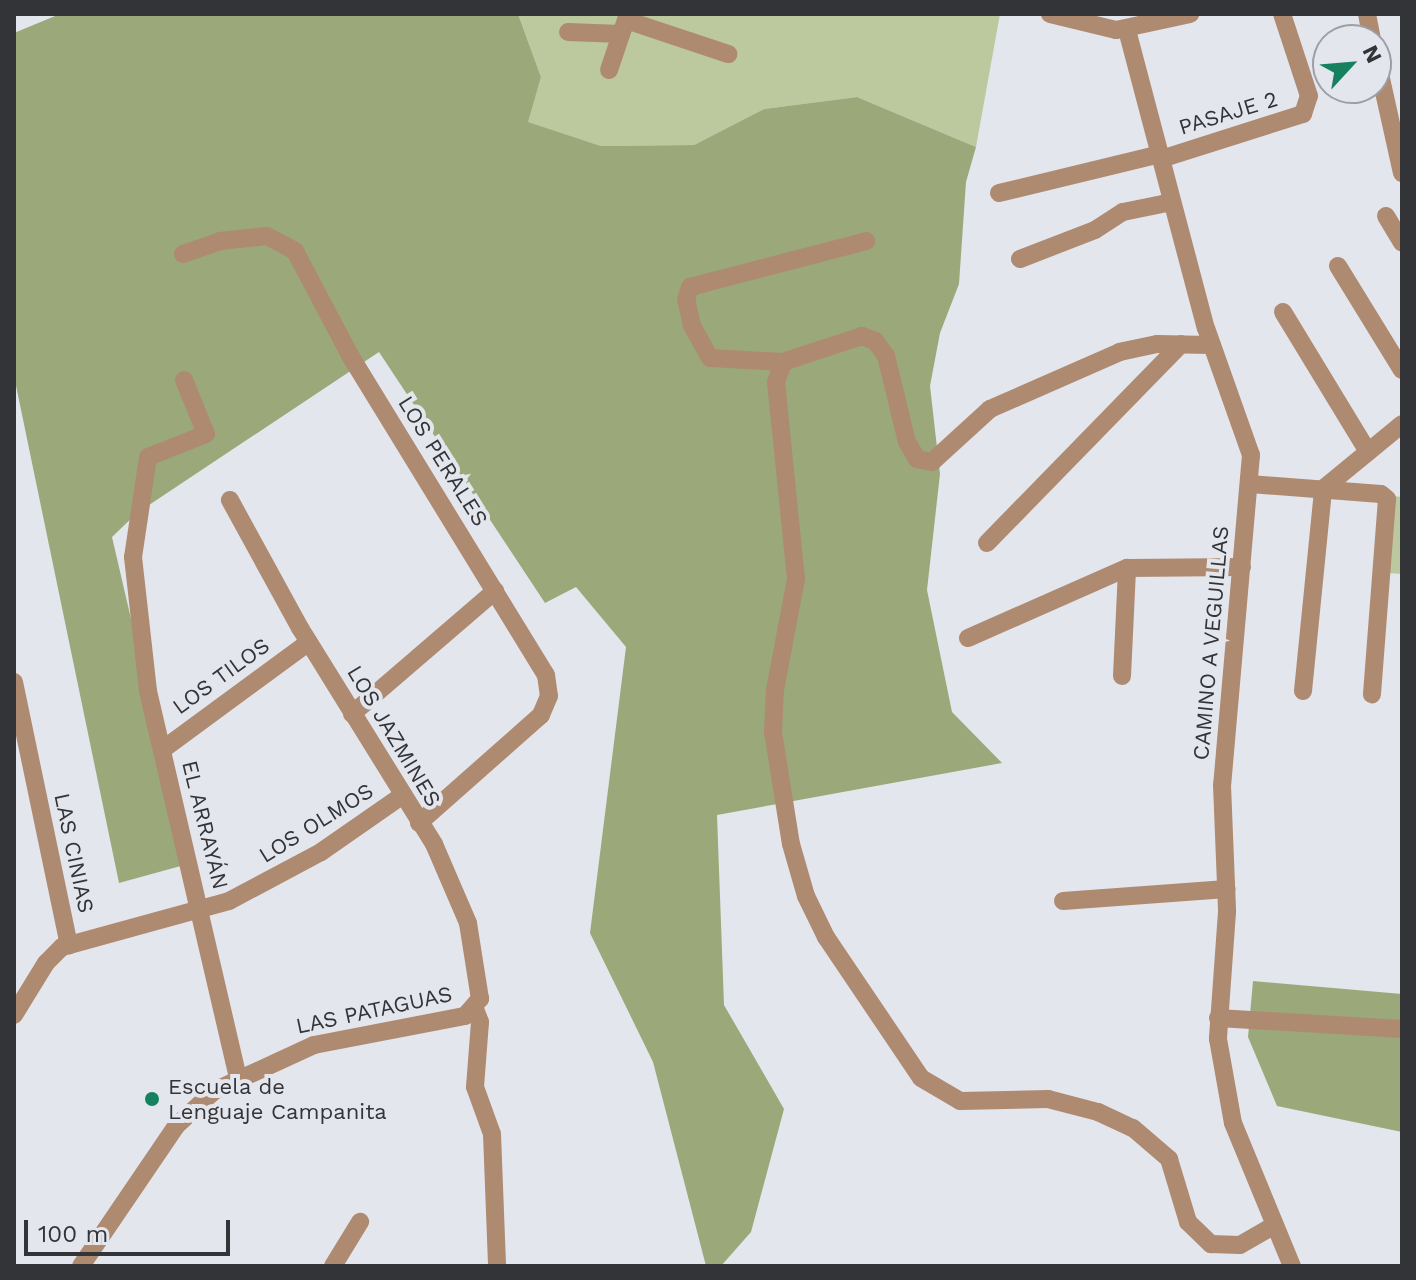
<!DOCTYPE html>
<meta charset="utf-8">
<style>
body{margin:0}
#map{position:relative;width:1416px;height:1280px;overflow:hidden;background:#e4e6ed;font-family:"Work Sans",sans-serif}
div>[style]{position:absolute}
.green>*{inset:0;background:#bcc99f}
.forest>*{inset:0;background:#9ba97a}
.minor>*{height:18px;margin:-9px;padding:0 9px;transform-origin:9px;border-radius:9px;background:#ae8a71}
.dots>*{width:22px;height:22px;translate:-50% -50%;box-sizing:border-box;border:4px solid #e4e6ed;border-radius:50%}
span{translate:-50% -50%;white-space:nowrap;text-align:center;line-height:1.15;-webkit-text-stroke:8px #e4e6ed;paint-order:stroke}
.street-label{font-size:22px;color:#333437}
.poi-label{font-size:22px;color:#333437}
.left{translate:0 -50%;text-align:left}
.frame{position:absolute;inset:0;border:16px solid #333437;pointer-events:none}
.north{position:absolute;left:1312px;top:24px;width:80px;height:80px;box-sizing:border-box;background:#e4e6ed;border:2px solid #9d9fa4;border-radius:50%;rotate:64deg;font-size:22px;font-weight:700;line-height:32px;text-align:center;color:#333437}
.north::after{content:'';display:block;margin:auto;width:28px;height:36px;background:#15815e;clip-path:polygon(50% 0,100% 100%,50% 72%,0 100%)}
.scale{position:absolute;left:24px;top:1220px;width:206px;height:36px;box-sizing:border-box;border:4px solid #333437;border-top:0;padding-left:10px;font-size:24px;line-height:28px;white-space:nowrap;color:#333437;-webkit-text-stroke:6px #e4e6ed;paint-order:stroke}
</style>
<div id="map">
<div class="green">
<div style="clip-path:polygon(518px 14px,1000px 14px,976px 147px,857px 97px,764px 109px,694px 145px,601px 146px,527px 122px,541px 77px)"></div>
<div style="clip-path:polygon(1392px 496px,1402px 497px,1402px 574px,1387px 573px)"></div>
</div>
<div class="forest">
<div style="clip-path:polygon(60px 14px,518px 14px,541px 77px,528px 122px,601px 146px,694px 145px,764px 109px,857px 97px,976px 147px,966px 182px,959px 284px,940px 333px,930px 386px,940px 474px,927px 590px,952px 712px,1002px 763px,717px 815px,724px 1005px,784px 1109px,751px 1232px,721px 1266px,706px 1266px,653px 1062px,590px 933px,626px 647px,576px 587px,545px 603px,379px 352px,137px 513px,112px 537px,188px 864px,119px 883px,14px 376px,14px 33px)"></div>
<div style="clip-path:polygon(1253px 981px,1402px 994px,1402px 1132px,1277px 1106px,1248px 1037px)"></div>
</div>
<div class="minor">
<div style="left:1050px;top:14px;width:68px;rotate:13.6deg"></div>
<div style="left:1116px;top:30px;width:76px;rotate:-12.2deg"></div>
<div style="left:1367px;top:14px;width:26px;rotate:79deg"></div>
<div style="left:626px;top:20px;width:108px;rotate:18.4deg"></div>
<div style="left:1127px;top:30px;width:308px;rotate:75.2deg"></div>
<div style="left:1206px;top:328px;width:135px;rotate:70.5deg"></div>
<div style="left:1251px;top:455px;width:331px;rotate:95deg"></div>
<div style="left:1222px;top:785px;width:127px;rotate:87.7deg"></div>
<div style="left:1227px;top:912px;width:127px;rotate:94.1deg"></div>
<div style="left:1218px;top:1039px;width:85px;rotate:79.9deg"></div>
<div style="left:1233px;top:1123px;width:155px;rotate:67.6deg"></div>
<div style="left:568px;top:32px;width:53px;rotate:2.2deg"></div>
<div style="left:1376px;top:56px;width:120px;rotate:77.5deg"></div>
<div style="left:609px;top:70px;width:59px;rotate:-71.3deg"></div>
<div style="left:1161px;top:159px;width:149px;rotate:-17.6deg"></div>
<div style="left:1303px;top:114px;width:19px;rotate:-72deg"></div>
<div style="left:1309px;top:96px;width:86px;rotate:-108.2deg"></div>
<div style="left:999px;top:193px;width:166px;rotate:-13.6deg"></div>
<div style="left:1386px;top:216px;width:31px;rotate:59deg"></div>
<div style="left:183px;top:254px;width:39px;rotate:-19deg"></div>
<div style="left:220px;top:241px;width:47px;rotate:-6.1deg"></div>
<div style="left:267px;top:236px;width:32px;rotate:28deg"></div>
<div style="left:295px;top:251px;width:120px;rotate:62.2deg"></div>
<div style="left:351px;top:357px;width:373px;rotate:58.5deg"></div>
<div style="left:546px;top:675px;width:21px;rotate:82deg"></div>
<div style="left:549px;top:696px;width:21px;rotate:113deg"></div>
<div style="left:541px;top:715px;width:163px;rotate:138.5deg"></div>
<div style="left:1020px;top:259px;width:80px;rotate:-21.1deg"></div>
<div style="left:1095px;top:230px;width:33px;rotate:-33deg"></div>
<div style="left:1123px;top:212px;width:50px;rotate:-11.5deg"></div>
<div style="left:1338px;top:266px;width:122px;rotate:58.4deg"></div>
<div style="left:1283px;top:312px;width:164px;rotate:58.7deg"></div>
<div style="left:1211px;top:345px;width:54px;rotate:-178.9deg"></div>
<div style="left:1157px;top:344px;width:38px;rotate:168deg"></div>
<div style="left:1120px;top:352px;width:142px;rotate:156.3deg"></div>
<div style="left:990px;top:409px;width:79px;rotate:137.6deg"></div>
<div style="left:932px;top:462px;width:15px;rotate:-169deg"></div>
<div style="left:917px;top:459px;width:20px;rotate:-120deg"></div>
<div style="left:907px;top:442px;width:89px;rotate:-103.7deg"></div>
<div style="left:886px;top:356px;width:19px;rotate:-126deg"></div>
<div style="left:875px;top:341px;width:14px;rotate:-159deg"></div>
<div style="left:862px;top:336px;width:83px;rotate:161.8deg"></div>
<div style="left:783px;top:362px;width:21px;rotate:109deg"></div>
<div style="left:776px;top:382px;width:198px;rotate:84.2deg"></div>
<div style="left:796px;top:579px;width:113px;rotate:100.7deg"></div>
<div style="left:775px;top:690px;width:42px;rotate:92.7deg"></div>
<div style="left:773px;top:732px;width:113px;rotate:80.9deg"></div>
<div style="left:791px;top:844px;width:54px;rotate:73.9deg"></div>
<div style="left:806px;top:896px;width:46px;rotate:64deg"></div>
<div style="left:826px;top:937px;width:170px;rotate:56deg"></div>
<div style="left:921px;top:1078px;width:45px;rotate:30.5deg"></div>
<div style="left:960px;top:1101px;width:88px;rotate:-1.3deg"></div>
<div style="left:1048px;top:1099px;width:52px;rotate:14.6deg"></div>
<div style="left:1098px;top:1112px;width:38px;rotate:25deg"></div>
<div style="left:1133px;top:1128px;width:48px;rotate:40.7deg"></div>
<div style="left:1169px;top:1159px;width:66px;rotate:73.2deg"></div>
<div style="left:1188px;top:1222px;width:32px;rotate:44deg"></div>
<div style="left:1211px;top:1244px;width:29px;rotate:2deg"></div>
<div style="left:1240px;top:1245px;width:39px;rotate:-30deg"></div>
<div style="left:783px;top:362px;width:73px;rotate:-176.9deg"></div>
<div style="left:710px;top:358px;width:38px;rotate:-119deg"></div>
<div style="left:692px;top:325px;width:26px;rotate:-103deg"></div>
<div style="left:686px;top:300px;width:14px;rotate:-73deg"></div>
<div style="left:690px;top:287px;width:182px;rotate:-14.6deg"></div>
<div style="left:184px;top:380px;width:58px;rotate:67.8deg"></div>
<div style="left:206px;top:434px;width:62px;rotate:158.4deg"></div>
<div style="left:148px;top:457px;width:101px;rotate:98.5deg"></div>
<div style="left:133px;top:557px;width:135px;rotate:83.6deg"></div>
<div style="left:148px;top:691px;width:396px;rotate:76.9deg"></div>
<div style="left:1250px;top:484px;width:131px;rotate:4.4deg"></div>
<div style="left:1381px;top:494px;width:8px;rotate:40deg"></div>
<div style="left:1387px;top:499px;width:196px;rotate:94.4deg"></div>
<div style="left:987px;top:543px;width:278px;rotate:-45.7deg"></div>
<div style="left:968px;top:638px;width:174px;rotate:-23.8deg"></div>
<div style="left:1127px;top:568px;width:115px;rotate:-0.5deg"></div>
<div style="left:1122px;top:676px;width:108px;rotate:-87.3deg"></div>
<div style="left:14px;top:682px;width:269px;rotate:78.2deg"></div>
<div style="left:1303px;top:691px;width:203px;rotate:-84.3deg"></div>
<div style="left:1323px;top:489px;width:102px;rotate:-39.4deg"></div>
<div style="left:352px;top:714px;width:189px;rotate:-40.7deg"></div>
<div style="left:162px;top:750px;width:182px;rotate:-36.3deg"></div>
<div style="left:1063px;top:901px;width:164px;rotate:-4.2deg"></div>
<div style="left:475px;top:1009px;width:14px;rotate:69deg"></div>
<div style="left:480px;top:1022px;width:65px;rotate:94.4deg"></div>
<div style="left:475px;top:1087px;width:50px;rotate:70.1deg"></div>
<div style="left:492px;top:1134px;width:132px;rotate:87.8deg"></div>
<div style="left:14px;top:1015px;width:61px;rotate:-58.4deg"></div>
<div style="left:46px;top:963px;width:23px;rotate:-45deg"></div>
<div style="left:62px;top:947px;width:173px;rotate:-15.4deg"></div>
<div style="left:229px;top:901px;width:104px;rotate:-28deg"></div>
<div style="left:321px;top:852px;width:100px;rotate:-34.8deg"></div>
<div style="left:1218px;top:1018px;width:184px;rotate:3.4deg"></div>
<div style="left:81px;top:1266px;width:169px;rotate:-55.8deg"></div>
<div style="left:176px;top:1126px;width:52px;rotate:-42.6deg"></div>
<div style="left:214px;top:1091px;width:110px;rotate:-24.7deg"></div>
<div style="left:314px;top:1045px;width:154px;rotate:-10.9deg"></div>
<div style="left:465px;top:1016px;width:23px;rotate:-49deg"></div>
<div style="left:480px;top:999px;width:77px;rotate:-99deg"></div>
<div style="left:468px;top:923px;width:86px;rotate:-113.3deg"></div>
<div style="left:434px;top:844px;width:254px;rotate:-121.8deg"></div>
<div style="left:300px;top:628px;width:146px;rotate:-118.7deg"></div>
<div style="left:333px;top:1266px;width:52px;rotate:-58.5deg"></div>
</div>
<div class="dots">
<div style="left:152px;top:1099px;background:#15815e"></div>
</div>
<div class="street-label">
<span style="left:1228px;top:113px;rotate:-17deg">PASAJE 2</span>
<span style="left:443px;top:461px;rotate:58deg">LOS PERALES</span>
<span style="left:1211px;top:643px;rotate:-85deg">CAMINO A VEGUILLAS</span>
<span style="left:221px;top:676px;rotate:-36deg">LOS TILOS</span>
<span style="left:394px;top:736px;rotate:59deg">LOS JAZMINES</span>
<span style="left:316px;top:823px;rotate:-32deg">LOS OLMOS</span>
<span style="left:205px;top:825px;rotate:76deg">EL ARRAYÁN</span>
<span style="left:74px;top:853px;rotate:78deg">LAS CINIAS</span>
<span style="left:374px;top:1010px;rotate:-12deg">LAS PATAGUAS</span>
</div>
<div class="poi-label">
<span class="left" style="left:168px;top:1099px">Escuela de<br>Lenguaje Campanita</span>
</div>
<div class="frame"></div>
<div class="north">N</div>
<div class="scale">100 m</div>
</div>
